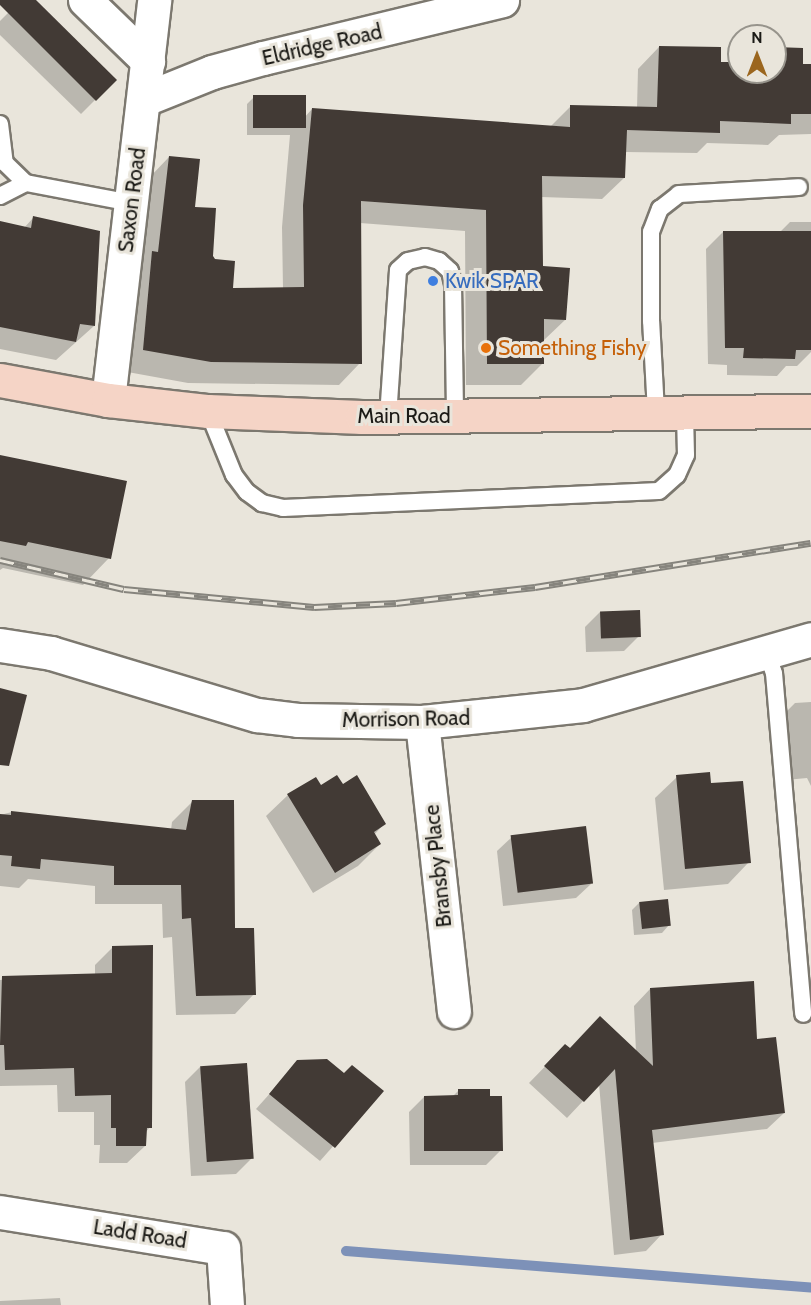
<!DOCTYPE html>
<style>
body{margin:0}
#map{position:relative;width:811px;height:1305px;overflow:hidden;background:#e9e5db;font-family:Cabin,sans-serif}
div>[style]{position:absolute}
.shadow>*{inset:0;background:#0003}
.stream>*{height:10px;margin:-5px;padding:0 5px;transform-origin:5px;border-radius:5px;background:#7d91b8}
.building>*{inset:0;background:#423a35;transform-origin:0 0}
.roads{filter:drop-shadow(2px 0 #7c786f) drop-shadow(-2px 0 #7c786f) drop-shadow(0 2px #7c786f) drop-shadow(0 -2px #7c786f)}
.service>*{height:16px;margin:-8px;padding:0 8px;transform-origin:8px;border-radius:8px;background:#fff}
.minor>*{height:33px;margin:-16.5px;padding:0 16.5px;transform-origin:16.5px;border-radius:16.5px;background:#fff}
.secondary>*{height:33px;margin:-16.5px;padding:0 16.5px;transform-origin:16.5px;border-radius:16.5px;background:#f5d4c6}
.rail>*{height:7px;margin-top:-3.5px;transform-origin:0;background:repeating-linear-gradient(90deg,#e9e5db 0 14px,#86847d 0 28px);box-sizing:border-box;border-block:2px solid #86847d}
.dots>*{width:16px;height:16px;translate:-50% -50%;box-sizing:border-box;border:3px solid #e9e5db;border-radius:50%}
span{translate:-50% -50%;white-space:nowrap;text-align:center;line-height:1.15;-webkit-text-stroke:6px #e9e5db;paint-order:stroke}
.street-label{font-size:21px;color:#1b1a16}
.shop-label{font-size:21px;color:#366cbe}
.left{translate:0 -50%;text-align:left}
.food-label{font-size:21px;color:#c56008}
.north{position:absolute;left:727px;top:24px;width:60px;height:60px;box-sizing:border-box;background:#e9e5db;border:2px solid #97948c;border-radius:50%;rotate:0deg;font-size:16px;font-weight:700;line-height:24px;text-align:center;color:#1b1a16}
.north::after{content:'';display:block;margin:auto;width:21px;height:27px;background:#9b661e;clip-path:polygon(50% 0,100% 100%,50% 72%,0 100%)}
</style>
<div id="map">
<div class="shadow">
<div style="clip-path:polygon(21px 0,34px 0,115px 80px,81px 114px,0 35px,0 21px)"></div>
<div style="clip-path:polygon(659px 47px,739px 72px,775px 72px,811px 66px,811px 134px,779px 135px,768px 145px,707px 143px,697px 153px,625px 152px,624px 178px,602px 199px,541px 197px,542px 267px,565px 320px,543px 341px,543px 363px,521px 385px,466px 385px,465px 231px,360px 223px,360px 363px,339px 385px,188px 383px,122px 371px,148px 179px,169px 157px,212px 256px,232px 289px,283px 289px,282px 227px,290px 135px,247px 135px,247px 104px,254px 97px,303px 119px,312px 109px,550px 127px,571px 106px,637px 108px,638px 69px)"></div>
<div style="clip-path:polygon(33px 218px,94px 326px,56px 360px,0 349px,0 222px,24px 228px)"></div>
<div style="clip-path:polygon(790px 222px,811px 222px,811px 352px,797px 366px,786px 366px,777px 376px,727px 375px,727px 365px,708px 364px,706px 249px,723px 232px,780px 232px)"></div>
<div style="clip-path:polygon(0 456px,109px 558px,83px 585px,3px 568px,0 570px)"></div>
<div style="clip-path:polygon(600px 612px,639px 636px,624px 651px,586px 652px,585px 627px)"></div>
<div style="clip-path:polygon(811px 702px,811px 786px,807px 778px,786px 780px,780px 718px,795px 703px)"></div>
<div style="clip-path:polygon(677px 777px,749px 862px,728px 884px,664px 890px,655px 798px)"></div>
<div style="clip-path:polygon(343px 786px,384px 824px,374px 835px,380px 844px,358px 866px,313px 893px,266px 816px,288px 795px)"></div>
<div style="clip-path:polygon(192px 802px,254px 994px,235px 1014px,176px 1015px,172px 937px,163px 938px,162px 904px,95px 904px,95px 886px,28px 879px,19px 888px,0 886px,0 815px,12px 812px,171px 830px,172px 822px)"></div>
<div style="clip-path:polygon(512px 837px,591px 884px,576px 898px,503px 906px,497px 851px)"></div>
<div style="clip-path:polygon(640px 902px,669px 925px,662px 933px,634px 935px,632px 910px)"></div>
<div style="clip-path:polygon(112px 948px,150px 1127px,145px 1133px,145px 1146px,127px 1163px,99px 1163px,100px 1145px,94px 1145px,94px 1112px,58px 1112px,57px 1085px,0 1086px,0 980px,95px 975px,95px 965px)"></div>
<div style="clip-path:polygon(650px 989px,756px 1041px,784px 1113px,767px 1129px,652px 1143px,662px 1234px,646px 1251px,614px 1255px,599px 1084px,567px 1118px,529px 1083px,565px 1046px,569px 1050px,636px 1052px,634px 1006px)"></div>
<div style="clip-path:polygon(298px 1062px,344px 1075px,381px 1092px,320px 1161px,256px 1109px)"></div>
<div style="clip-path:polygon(200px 1067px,251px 1159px,236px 1174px,191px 1176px,185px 1082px)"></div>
<div style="clip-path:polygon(459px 1090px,501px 1150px,486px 1165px,410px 1165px,409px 1112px,424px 1097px,452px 1097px)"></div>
<div style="clip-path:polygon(60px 1298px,61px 1305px,0 1305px,0 1301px)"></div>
</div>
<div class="stream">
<div style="left:346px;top:1251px;width:466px;rotate:4.5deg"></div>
</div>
<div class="building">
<div style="clip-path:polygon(0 0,36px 0,117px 80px,96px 101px,0 5px)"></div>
<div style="clip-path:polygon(659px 46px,721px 47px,721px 62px,739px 62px,739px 72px,775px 72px,775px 47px,803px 48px,803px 64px,811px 64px,811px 114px,791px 114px,791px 124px,720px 121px,720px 133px,627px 130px,625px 178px,542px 176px,543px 266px,570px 268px,566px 320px,544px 319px,544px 364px,487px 364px,486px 210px,361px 201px,362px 364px,211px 362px,143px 350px,152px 251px,158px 252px,169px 156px,200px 159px,195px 207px,216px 208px,213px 256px,215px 259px,235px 261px,233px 288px,304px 287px,303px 205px,312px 108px,570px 127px,570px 105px,657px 107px)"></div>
<div style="left:253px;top:95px;width:53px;height:33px"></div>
<div style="clip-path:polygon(33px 216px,100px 231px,95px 326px,80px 324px,76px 342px,0 327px,0 221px,31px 228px)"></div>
<div style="clip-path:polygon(723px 231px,811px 231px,811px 350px,796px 350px,795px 359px,743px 358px,744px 348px,725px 348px)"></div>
<div style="clip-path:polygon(0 455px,127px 481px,111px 559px,28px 542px,26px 546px,0 541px)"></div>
<div style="left:640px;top:610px;width:27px;height:40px;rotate:88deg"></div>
<div style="clip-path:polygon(0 688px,27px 695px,9px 766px,0 765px)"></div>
<div style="clip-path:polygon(710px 772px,711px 783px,743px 781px,751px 863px,685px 869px,676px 775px)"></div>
<div style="clip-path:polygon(337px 775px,343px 784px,357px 775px,386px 824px,374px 832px,381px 844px,335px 873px,287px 794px,316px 777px,321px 785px)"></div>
<div style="clip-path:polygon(192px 800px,234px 800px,235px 928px,254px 928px,256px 995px,196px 996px,191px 918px,182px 919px,181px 885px,114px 885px,114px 866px,41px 859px,40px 869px,11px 866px,12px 856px,0 855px,0 814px,11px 815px,11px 811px,186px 830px)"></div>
<div style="left:586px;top:826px;width:58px;height:76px;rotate:83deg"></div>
<div style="left:668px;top:899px;width:27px;height:29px;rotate:84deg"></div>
<div style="clip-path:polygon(153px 945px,152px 1128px,147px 1128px,146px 1146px,116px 1146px,116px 1128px,111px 1128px,111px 1095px,75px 1096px,74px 1068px,5px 1070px,4px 1045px,0 1045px,2px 976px,112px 973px,112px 946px)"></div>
<div style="clip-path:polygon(754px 981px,757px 1039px,776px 1037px,785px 1113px,652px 1130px,664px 1235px,630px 1240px,615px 1069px,584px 1102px,544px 1066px,565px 1044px,570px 1048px,600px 1016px,653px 1066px,650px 988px)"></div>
<div style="clip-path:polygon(327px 1059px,344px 1073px,352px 1065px,384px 1091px,335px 1148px,269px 1094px,297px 1060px)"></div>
<div style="left:247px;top:1063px;width:96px;height:47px;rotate:86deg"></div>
<div style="clip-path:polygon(458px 1089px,490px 1089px,490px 1096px,502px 1096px,503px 1151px,424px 1151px,424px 1096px,458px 1095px)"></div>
</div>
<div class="roads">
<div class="service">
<div style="left:0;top:124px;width:39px;rotate:83deg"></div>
<div style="left:5px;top:163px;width:29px;rotate:44deg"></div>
<div style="left:26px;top:183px;width:108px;rotate:10.7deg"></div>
<div style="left:0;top:196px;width:29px;rotate:-27deg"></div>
<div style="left:208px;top:411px;width:69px;rotate:67.9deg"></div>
<div style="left:234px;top:475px;width:21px;rotate:53deg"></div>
<div style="left:247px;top:492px;width:19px;rotate:36deg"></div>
<div style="left:262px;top:503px;width:22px;rotate:13deg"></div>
<div style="left:283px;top:508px;width:376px;rotate:-2.6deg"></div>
<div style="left:659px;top:491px;width:24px;rotate:-42deg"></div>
<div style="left:677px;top:475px;width:22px;rotate:-66deg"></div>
<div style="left:686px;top:455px;width:42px;rotate:-91.4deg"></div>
<div style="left:656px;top:412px;width:91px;rotate:-93.1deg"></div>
<div style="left:651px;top:321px;width:89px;rotate:-90deg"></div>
<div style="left:651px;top:232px;width:25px;rotate:-69deg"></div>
<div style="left:660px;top:209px;width:24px;rotate:-38deg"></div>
<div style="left:679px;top:194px;width:120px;rotate:-3.3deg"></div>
<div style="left:388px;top:417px;width:147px;rotate:-86.1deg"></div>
<div style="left:398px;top:270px;width:13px;rotate:-42deg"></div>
<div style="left:408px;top:261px;width:17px;rotate:-13deg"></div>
<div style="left:425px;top:257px;width:15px;rotate:16deg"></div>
<div style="left:439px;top:261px;width:15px;rotate:42deg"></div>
<div style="left:450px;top:271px;width:13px;rotate:77deg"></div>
<div style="left:453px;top:284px;width:132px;rotate:89.1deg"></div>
<div style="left:767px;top:653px;width:21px;rotate:71deg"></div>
<div style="left:774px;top:673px;width:342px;rotate:85.1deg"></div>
</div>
<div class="minor">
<div style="left:85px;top:0;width:88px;rotate:44.1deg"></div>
<div style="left:145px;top:99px;width:72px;rotate:-21.9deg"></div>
<div style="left:212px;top:72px;width:53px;rotate:-15.4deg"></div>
<div style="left:263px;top:58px;width:246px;rotate:-13.6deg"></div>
<div style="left:108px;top:400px;width:403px;rotate:-83.4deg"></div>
<div style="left:0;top:645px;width:52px;rotate:8.9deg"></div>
<div style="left:51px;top:653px;width:215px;rotate:16.8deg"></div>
<div style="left:257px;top:715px;width:41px;rotate:7deg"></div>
<div style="left:298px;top:720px;width:124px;rotate:0.9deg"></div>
<div style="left:422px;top:722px;width:162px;rotate:-6deg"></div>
<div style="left:583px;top:705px;width:237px;rotate:-16.1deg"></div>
<div style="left:422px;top:722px;width:291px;rotate:83.7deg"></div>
<div style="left:0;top:1212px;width:226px;rotate:9.2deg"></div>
<div style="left:223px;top:1248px;width:57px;rotate:86deg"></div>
</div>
<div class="secondary">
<div style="left:0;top:380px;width:110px;rotate:10.5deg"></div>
<div style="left:108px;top:400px;width:101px;rotate:6.3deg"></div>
<div style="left:208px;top:411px;width:154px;rotate:2.2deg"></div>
<div style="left:362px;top:417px;width:449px;rotate:-0.8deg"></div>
</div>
</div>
<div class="rail">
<div style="left:0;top:560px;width:127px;rotate:13.2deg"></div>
<div style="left:124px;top:589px;width:191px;rotate:5.4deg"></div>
<div style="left:314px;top:607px;width:82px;rotate:-2.8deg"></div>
<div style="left:396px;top:603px;width:140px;rotate:-6.6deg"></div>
<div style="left:535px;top:587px;width:279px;rotate:-9.1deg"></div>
</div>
<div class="dots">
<div style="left:433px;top:281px;background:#3f7fe0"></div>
<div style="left:486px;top:348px;background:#e8710a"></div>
</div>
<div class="street-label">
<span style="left:322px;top:45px;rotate:-13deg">Eldridge Road</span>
<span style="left:132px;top:200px;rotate:-83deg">Saxon Road</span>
<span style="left:404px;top:416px">Main Road</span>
<span style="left:406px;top:719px;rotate:-1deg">Morrison Road</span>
<span style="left:438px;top:866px;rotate:-96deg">Bransby Place</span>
<span style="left:140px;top:1234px;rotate:9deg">Ladd Road</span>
</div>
<div class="shop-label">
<span class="left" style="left:445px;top:281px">Kwik SPAR</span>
</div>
<div class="food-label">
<span class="left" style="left:498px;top:348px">Something Fishy</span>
</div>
<div class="north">N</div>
</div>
